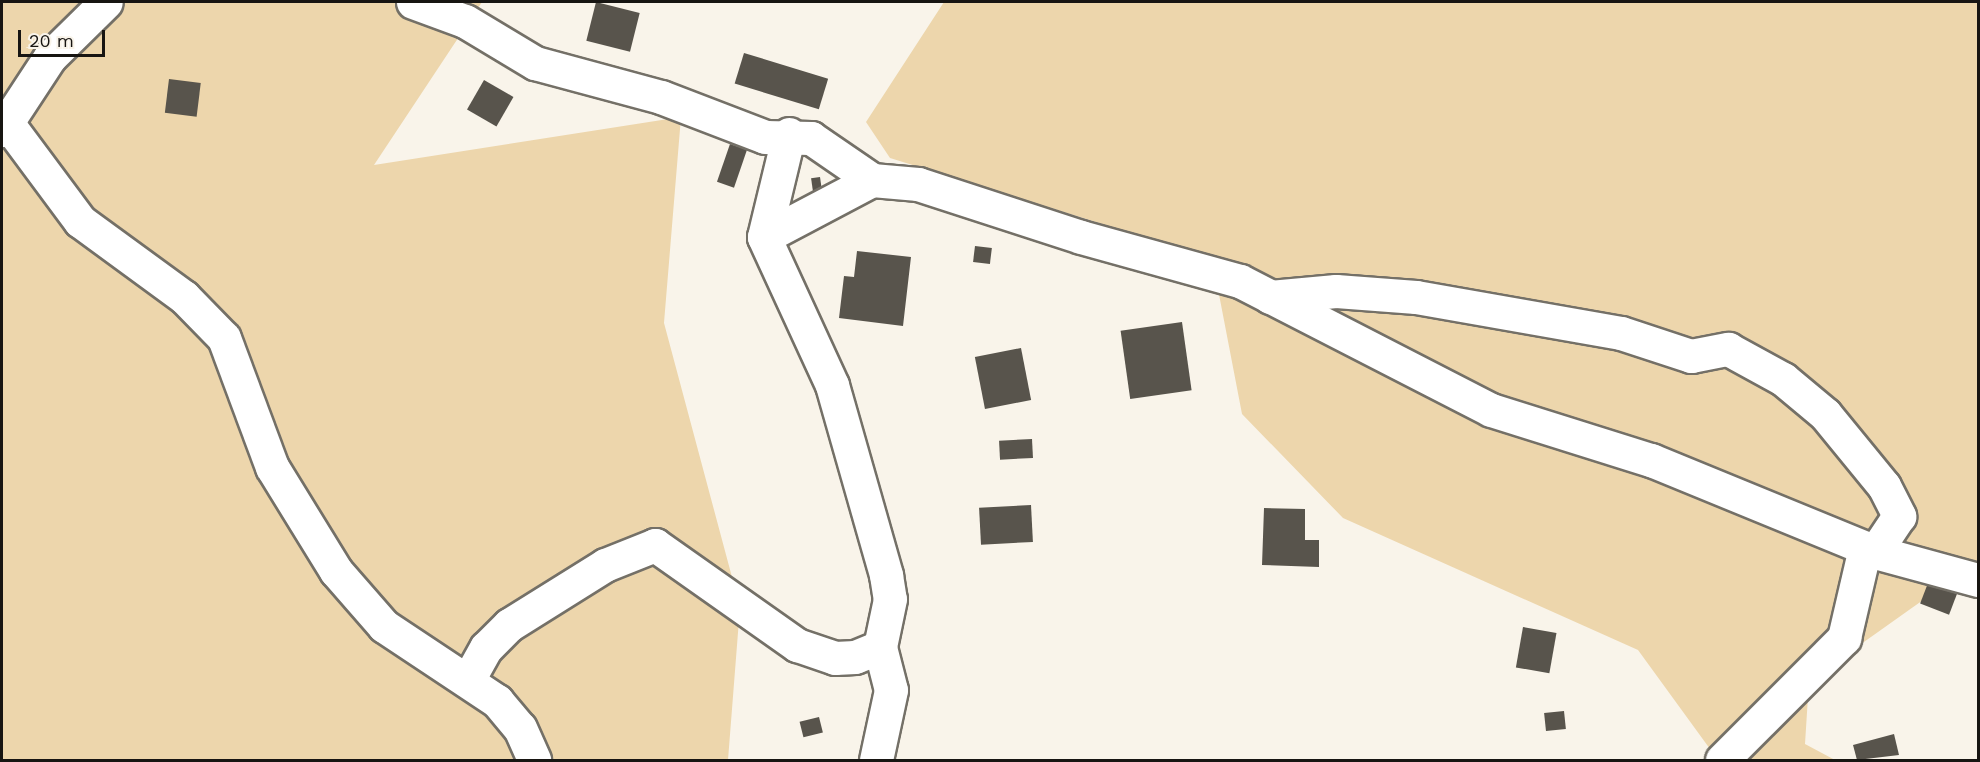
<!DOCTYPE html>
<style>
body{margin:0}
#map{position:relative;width:1980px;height:762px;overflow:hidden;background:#f9f4ea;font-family:"Work Sans",sans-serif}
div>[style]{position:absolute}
.green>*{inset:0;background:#edd6ac}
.building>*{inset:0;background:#58544c;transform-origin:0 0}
.roads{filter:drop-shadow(2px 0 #747067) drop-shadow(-2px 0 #747067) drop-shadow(0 2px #747067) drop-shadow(0 -2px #747067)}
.street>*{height:33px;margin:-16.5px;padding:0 16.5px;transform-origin:16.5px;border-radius:16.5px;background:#fff}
span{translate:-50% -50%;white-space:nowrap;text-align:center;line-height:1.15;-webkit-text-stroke:6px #f9f4ea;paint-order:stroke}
.frame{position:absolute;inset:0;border:3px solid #171512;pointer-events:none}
.scale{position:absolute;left:18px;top:30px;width:87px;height:27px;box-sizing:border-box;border:3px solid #171512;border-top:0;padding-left:8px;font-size:18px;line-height:21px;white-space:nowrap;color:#171512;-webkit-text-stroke:4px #f9f4ea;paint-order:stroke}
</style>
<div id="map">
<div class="green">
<div style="clip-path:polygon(2px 2px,482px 2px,374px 165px,681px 117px,664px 323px,740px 607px,728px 760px,2px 760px)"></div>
<div style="clip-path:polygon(944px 2px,1978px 2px,1978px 561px,1809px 681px,1805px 744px,1835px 760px,1718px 760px,1638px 650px,1343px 518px,1242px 414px,1212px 258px,890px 158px,866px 122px)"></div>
</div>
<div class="building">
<div style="left:596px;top:2px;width:45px;height:40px;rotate:14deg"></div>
<div style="left:744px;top:53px;width:88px;height:32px;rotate:17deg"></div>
<div style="left:169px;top:79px;width:32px;height:34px;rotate:7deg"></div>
<div style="left:484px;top:80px;width:34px;height:34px;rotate:30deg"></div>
<div style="left:730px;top:144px;width:18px;height:40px;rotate:19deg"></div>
<div style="left:820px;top:177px;width:14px;height:9px;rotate:82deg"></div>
<div style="left:975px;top:246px;width:17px;height:16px;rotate:7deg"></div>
<div style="clip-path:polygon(857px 251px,911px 257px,903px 326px,839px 318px,844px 276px,854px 277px)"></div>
<div style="left:1182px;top:322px;width:69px;height:62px;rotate:82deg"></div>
<div style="left:1021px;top:348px;width:53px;height:47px;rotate:79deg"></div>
<div style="left:1032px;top:439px;width:19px;height:33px;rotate:87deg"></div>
<div style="left:1031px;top:505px;width:37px;height:52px;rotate:87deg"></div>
<div style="clip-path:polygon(1264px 508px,1305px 509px,1305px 540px,1319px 540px,1319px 567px,1262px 565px)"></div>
<div style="left:1928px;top:583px;width:31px;height:22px;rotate:21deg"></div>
<div style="left:1523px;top:627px;width:34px;height:41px;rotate:10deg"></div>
<div style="left:1564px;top:711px;width:18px;height:20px;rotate:84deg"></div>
<div style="left:819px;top:717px;width:16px;height:20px;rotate:76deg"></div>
<div style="clip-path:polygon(1894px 734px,1899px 755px,1857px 760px,1853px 745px)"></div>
</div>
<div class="roads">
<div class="street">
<div style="left:413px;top:2px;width:55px;rotate:20.1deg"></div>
<div style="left:465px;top:21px;width:82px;rotate:31deg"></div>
<div style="left:535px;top:63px;width:131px;rotate:15.1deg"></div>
<div style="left:661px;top:97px;width:111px;rotate:21deg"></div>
<div style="left:765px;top:137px;width:46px;rotate:1.2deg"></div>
<div style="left:811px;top:138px;width:74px;rotate:34.5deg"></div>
<div style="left:872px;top:180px;width:46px;rotate:5deg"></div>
<div style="left:918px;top:184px;width:171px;rotate:18deg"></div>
<div style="left:1081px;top:237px;width:165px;rotate:15.5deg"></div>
<div style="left:1240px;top:281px;width:282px;rotate:27.2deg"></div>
<div style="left:1491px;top:410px;width:168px;rotate:17.4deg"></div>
<div style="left:1651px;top:460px;width:242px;rotate:22.3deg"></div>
<div style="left:1875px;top:552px;width:107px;rotate:15.2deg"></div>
<div style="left:2px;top:116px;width:131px;rotate:53.4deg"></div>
<div style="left:80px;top:221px;width:129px;rotate:36.2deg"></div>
<div style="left:184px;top:297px;width:57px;rotate:45.7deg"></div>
<div style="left:224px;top:338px;width:138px;rotate:69.6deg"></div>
<div style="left:272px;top:467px;width:122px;rotate:58.4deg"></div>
<div style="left:336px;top:571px;width:73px;rotate:48.9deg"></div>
<div style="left:384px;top:626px;width:136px;rotate:33.6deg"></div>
<div style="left:497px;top:701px;width:35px;rotate:50deg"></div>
<div style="left:520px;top:728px;width:35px;rotate:66deg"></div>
<div style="left:2px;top:130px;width:87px;rotate:-56.7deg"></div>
<div style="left:50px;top:57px;width:78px;rotate:-44.5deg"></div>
<div style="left:872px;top:180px;width:122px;rotate:152.2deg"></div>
<div style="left:764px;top:237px;width:163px;rotate:65.3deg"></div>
<div style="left:832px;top:385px;width:198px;rotate:74.1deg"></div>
<div style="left:886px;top:575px;width:24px;rotate:81deg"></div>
<div style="left:890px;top:599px;width:49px;rotate:101.8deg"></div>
<div style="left:880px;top:647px;width:44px;rotate:75.7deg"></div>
<div style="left:891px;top:690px;width:72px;rotate:102.1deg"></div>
<div style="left:764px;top:237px;width:106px;rotate:-76.4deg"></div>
<div style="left:1270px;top:297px;width:66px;rotate:-5.2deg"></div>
<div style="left:1336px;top:291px;width:80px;rotate:4.3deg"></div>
<div style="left:1416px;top:297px;width:208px;rotate:10deg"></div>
<div style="left:1621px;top:333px;width:74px;rotate:18.2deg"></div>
<div style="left:1691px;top:356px;width:38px;rotate:-11deg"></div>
<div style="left:1728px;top:349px;width:63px;rotate:28.6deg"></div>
<div style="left:1783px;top:379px;width:55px;rotate:39.8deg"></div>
<div style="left:1825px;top:414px;width:93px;rotate:50.7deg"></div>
<div style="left:1884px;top:486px;width:34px;rotate:63deg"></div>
<div style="left:1899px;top:516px;width:43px;rotate:123.7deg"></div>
<div style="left:468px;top:680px;width:37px;rotate:-61deg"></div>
<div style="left:486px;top:648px;width:33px;rotate:-45deg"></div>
<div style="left:509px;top:625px;width:113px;rotate:-32deg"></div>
<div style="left:605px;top:565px;width:54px;rotate:-21.8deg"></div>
<div style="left:655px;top:545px;width:174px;rotate:35.2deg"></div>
<div style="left:797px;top:645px;width:40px;rotate:18.9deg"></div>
<div style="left:835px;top:658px;width:20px;rotate:-3deg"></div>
<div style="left:855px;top:657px;width:27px;rotate:-22deg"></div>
<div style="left:1722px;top:760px;width:173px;rotate:-45deg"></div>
<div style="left:1844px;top:638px;width:92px;rotate:-76.9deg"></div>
</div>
</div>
<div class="frame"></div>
<div class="scale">20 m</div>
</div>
